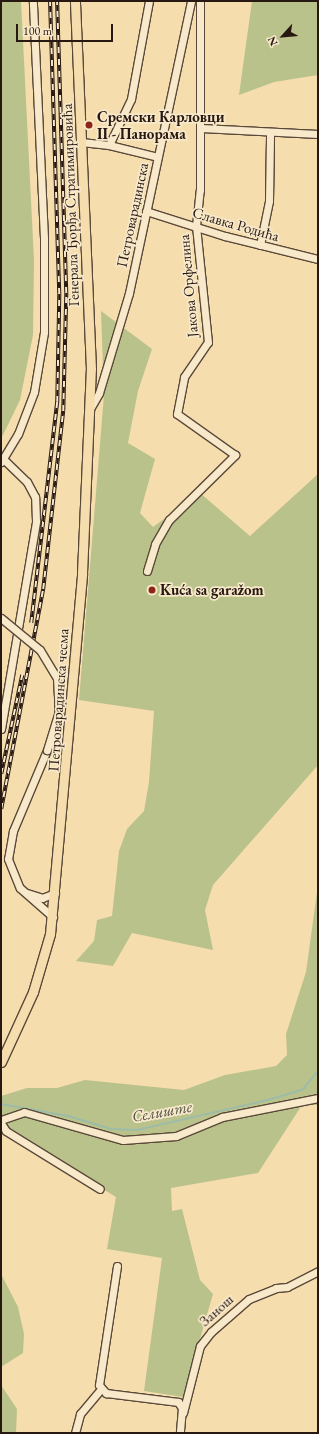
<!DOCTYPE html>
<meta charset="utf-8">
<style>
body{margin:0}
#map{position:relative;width:319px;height:1434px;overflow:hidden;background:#f5ddae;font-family:"EB Garamond",serif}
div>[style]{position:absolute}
.green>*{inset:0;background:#bac28c}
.stream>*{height:2px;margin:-1px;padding:0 1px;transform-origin:1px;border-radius:1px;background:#9dbca8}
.roads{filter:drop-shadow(1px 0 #5a4939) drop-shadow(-1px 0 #5a4939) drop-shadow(0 1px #5a4939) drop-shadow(0 -1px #5a4939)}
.minor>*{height:7px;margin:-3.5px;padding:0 3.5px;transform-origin:3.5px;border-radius:3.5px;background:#f8e9ca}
.major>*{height:9px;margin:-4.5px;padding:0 4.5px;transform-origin:4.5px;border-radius:4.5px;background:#f5ddae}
.rail>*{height:3.5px;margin-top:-1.75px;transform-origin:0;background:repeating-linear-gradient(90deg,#f8e9ca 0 6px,#271812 0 12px);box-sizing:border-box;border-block:1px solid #271812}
.bridges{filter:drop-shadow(1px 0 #5a4939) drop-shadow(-1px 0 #5a4939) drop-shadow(0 1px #5a4939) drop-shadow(0 -1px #5a4939)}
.minor-bridge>*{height:7px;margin:-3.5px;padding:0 3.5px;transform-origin:3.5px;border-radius:3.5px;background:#f8e9ca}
.dots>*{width:11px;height:11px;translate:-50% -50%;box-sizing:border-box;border:2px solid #f8e9ca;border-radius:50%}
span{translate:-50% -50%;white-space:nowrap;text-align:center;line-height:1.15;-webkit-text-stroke:3.5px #f8e9ca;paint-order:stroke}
.poi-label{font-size:15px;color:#271812;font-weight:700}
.left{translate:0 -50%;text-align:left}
.street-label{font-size:15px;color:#271812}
.water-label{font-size:16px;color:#505146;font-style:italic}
.frame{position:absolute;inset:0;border:2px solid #271812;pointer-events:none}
.north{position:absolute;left:263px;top:16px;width:40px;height:40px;-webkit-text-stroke:3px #f8e9ca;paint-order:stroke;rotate:243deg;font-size:11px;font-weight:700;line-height:16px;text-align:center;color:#271812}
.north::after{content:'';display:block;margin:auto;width:14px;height:18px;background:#271812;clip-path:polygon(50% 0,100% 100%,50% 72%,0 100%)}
.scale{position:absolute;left:16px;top:24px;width:97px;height:18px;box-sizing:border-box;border:2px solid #271812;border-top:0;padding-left:5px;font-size:12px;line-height:14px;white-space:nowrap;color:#271812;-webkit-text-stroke:3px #f8e9ca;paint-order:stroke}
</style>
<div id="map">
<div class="green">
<div style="clip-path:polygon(1px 1px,21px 1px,34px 260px,33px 335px,20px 400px,1px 439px)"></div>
<div style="clip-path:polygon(252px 1px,318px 1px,318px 75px,274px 82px,239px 95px)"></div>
<div style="clip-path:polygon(101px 311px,152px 349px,138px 391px,128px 443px,155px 459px,140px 513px,153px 527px,200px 493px,250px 536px,318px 474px,318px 765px,213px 885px,205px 910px,213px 950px,132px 933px,113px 966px,76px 961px,94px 941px,97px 920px,112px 916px,119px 851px,127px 829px,144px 811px,149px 782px,154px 711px,79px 700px,104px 395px)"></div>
<div style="clip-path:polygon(318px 885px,318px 1105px,302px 1105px,258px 1173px,171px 1188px,172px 1211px,182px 1209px,200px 1280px,213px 1294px,183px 1397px,144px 1391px,162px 1258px,107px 1249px,116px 1197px,1px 1127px,1px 1096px,27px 1088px,57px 1088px,85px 1080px,184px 1090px,225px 1075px,276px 1066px,287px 1055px,286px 1034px,306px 972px)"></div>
<div style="clip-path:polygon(1px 1274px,18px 1307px,24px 1334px,23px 1353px,1px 1367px)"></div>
<div style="clip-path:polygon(1px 1385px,17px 1409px,16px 1433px,1px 1433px)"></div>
</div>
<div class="stream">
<div style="left:1px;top:1104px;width:68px;rotate:10.2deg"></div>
<div style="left:68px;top:1116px;width:45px;rotate:16.8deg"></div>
<div style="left:111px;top:1129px;width:26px;rotate:2deg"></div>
<div style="left:137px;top:1130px;width:134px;rotate:-12.9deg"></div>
<div style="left:268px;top:1100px;width:37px;rotate:-17deg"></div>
<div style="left:303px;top:1089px;width:23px;rotate:-50deg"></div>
</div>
<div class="roads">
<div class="minor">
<div style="left:201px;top:128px;width:117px;rotate:2.9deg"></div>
<div style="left:81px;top:142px;width:28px;rotate:6deg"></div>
<div style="left:109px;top:145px;width:51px;rotate:-64.4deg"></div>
<div style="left:131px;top:99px;width:100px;rotate:-79.6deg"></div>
<div style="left:109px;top:145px;width:50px;rotate:13.8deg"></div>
<div style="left:146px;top:211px;width:83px;rotate:17.6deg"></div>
<div style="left:225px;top:236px;width:96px;rotate:13.9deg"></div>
<div style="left:260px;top:245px;width:45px;rotate:-78.4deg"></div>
<div style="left:269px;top:201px;width:67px;rotate:-89.1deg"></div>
<div style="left:91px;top:407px;width:16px;rotate:-60deg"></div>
<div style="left:99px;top:393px;width:104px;rotate:-73.3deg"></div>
<div style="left:129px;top:293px;width:299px;rotate:-78deg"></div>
<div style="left:1px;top:462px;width:33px;rotate:-59deg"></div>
<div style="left:18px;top:434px;width:45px;rotate:-69.1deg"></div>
<div style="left:34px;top:392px;width:61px;rotate:-80.5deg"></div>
<div style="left:44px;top:332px;width:94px;rotate:-90deg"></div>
<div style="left:44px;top:238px;width:237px;rotate:-92.7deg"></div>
<div style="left:147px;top:571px;width:28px;rotate:-73deg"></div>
<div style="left:155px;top:544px;width:28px;rotate:-60deg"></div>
<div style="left:169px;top:520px;width:93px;rotate:-44.6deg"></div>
<div style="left:235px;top:455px;width:71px;rotate:-144.7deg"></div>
<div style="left:177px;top:414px;width:38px;rotate:-79deg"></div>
<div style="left:184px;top:377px;width:42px;rotate:-55.6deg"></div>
<div style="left:208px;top:342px;width:117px;rotate:-95.9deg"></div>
<div style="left:196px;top:226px;width:36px;rotate:-84deg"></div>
<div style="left:200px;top:190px;width:189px;rotate:-90deg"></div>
<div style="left:1px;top:729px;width:211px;rotate:-80.4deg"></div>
<div style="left:36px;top:521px;width:24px;rotate:-92deg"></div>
<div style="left:35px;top:497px;width:17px;rotate:-118deg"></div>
<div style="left:27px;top:482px;width:33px;rotate:-136deg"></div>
<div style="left:47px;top:750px;width:88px;rotate:112.8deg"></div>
<div style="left:13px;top:831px;width:28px;rotate:100deg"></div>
<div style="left:8px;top:859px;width:31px;rotate:68deg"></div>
<div style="left:20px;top:888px;width:44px;rotate:41.3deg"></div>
<div style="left:27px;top:893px;width:16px;rotate:18deg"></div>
<div style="left:42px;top:898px;width:14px;rotate:-21deg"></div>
<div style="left:1px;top:1120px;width:24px;rotate:-19deg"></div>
<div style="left:24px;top:1112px;width:103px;rotate:15.8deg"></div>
<div style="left:123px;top:1140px;width:53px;rotate:-4.3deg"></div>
<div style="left:176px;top:1136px;width:50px;rotate:-22.4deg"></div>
<div style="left:222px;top:1117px;width:98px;rotate:-11.2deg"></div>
<div style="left:1px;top:1123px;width:9px;rotate:58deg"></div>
<div style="left:6px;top:1131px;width:110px;rotate:31.7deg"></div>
<div style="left:117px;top:1266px;width:120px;rotate:98.6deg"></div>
<div style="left:99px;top:1385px;width:11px;rotate:49deg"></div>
<div style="left:106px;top:1393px;width:73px;rotate:7.1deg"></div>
<div style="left:178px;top:1402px;width:7px;rotate:56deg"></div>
<div style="left:182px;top:1408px;width:25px;rotate:95deg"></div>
<div style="left:183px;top:1413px;width:69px;rotate:-75.8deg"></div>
<div style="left:200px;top:1346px;width:18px;rotate:-52deg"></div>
<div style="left:211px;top:1332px;width:50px;rotate:-41deg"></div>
<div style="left:249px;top:1299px;width:29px;rotate:-22deg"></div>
<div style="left:276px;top:1288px;width:11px;rotate:-5deg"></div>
<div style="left:287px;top:1287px;width:35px;rotate:-27deg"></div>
<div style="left:75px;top:1433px;width:20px;rotate:-75deg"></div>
<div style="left:80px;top:1414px;width:33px;rotate:-50deg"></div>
</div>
<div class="major">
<div style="left:1px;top:1062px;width:77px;rotate:-65.4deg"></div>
<div style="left:33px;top:992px;width:60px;rotate:-73.7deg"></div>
<div style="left:50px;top:934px;width:362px;rotate:-84.9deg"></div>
<div style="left:82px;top:573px;width:204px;rotate:-87.5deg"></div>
<div style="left:91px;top:369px;width:368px;rotate:-92.5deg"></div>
</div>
</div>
<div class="rail">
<div style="left:31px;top:623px;width:223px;rotate:-83.3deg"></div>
<div style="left:57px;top:402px;width:108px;rotate:-88.9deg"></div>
<div style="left:59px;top:294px;width:293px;rotate:-91.8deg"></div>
<div style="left:1px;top:774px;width:101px;rotate:-78deg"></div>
<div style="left:1px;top:809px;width:224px;rotate:-79.2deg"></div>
<div style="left:43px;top:589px;width:179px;rotate:-83.6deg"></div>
<div style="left:63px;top:411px;width:118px;rotate:-88.5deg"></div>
<div style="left:66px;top:293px;width:292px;rotate:-91.8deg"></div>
</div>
<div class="bridges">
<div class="minor-bridge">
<div style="left:1px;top:618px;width:50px;rotate:39.4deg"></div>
<div style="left:40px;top:650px;width:33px;rotate:59deg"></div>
<div style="left:57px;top:678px;width:33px;rotate:87deg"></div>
<div style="left:59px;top:711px;width:41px;rotate:107.1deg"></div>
</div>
</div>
<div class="dots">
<div style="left:89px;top:125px;background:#8f2418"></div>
<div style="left:152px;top:590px;background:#8f2418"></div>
</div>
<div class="poi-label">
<span class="left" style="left:97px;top:125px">Сремски Карловци<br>II - Панорама</span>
<span class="left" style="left:160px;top:590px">Kuća sa garažom</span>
</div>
<div class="street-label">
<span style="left:70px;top:205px;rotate:-92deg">Генерала Ђорђа Стратимировића</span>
<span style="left:132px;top:215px;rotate:-78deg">Петроварадинска</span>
<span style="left:236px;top:224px;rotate:16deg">Славка Родића</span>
<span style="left:188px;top:286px;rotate:-95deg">Јакова Орфелина</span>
<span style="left:58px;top:700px;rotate:-86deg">Петроварадинска чесма</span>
<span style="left:216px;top:1310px;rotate:-42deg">Занош</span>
</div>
<div class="water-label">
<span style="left:162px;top:1112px;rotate:-10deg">Селиште</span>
</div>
<div class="frame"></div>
<div class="north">N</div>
<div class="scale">100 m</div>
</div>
